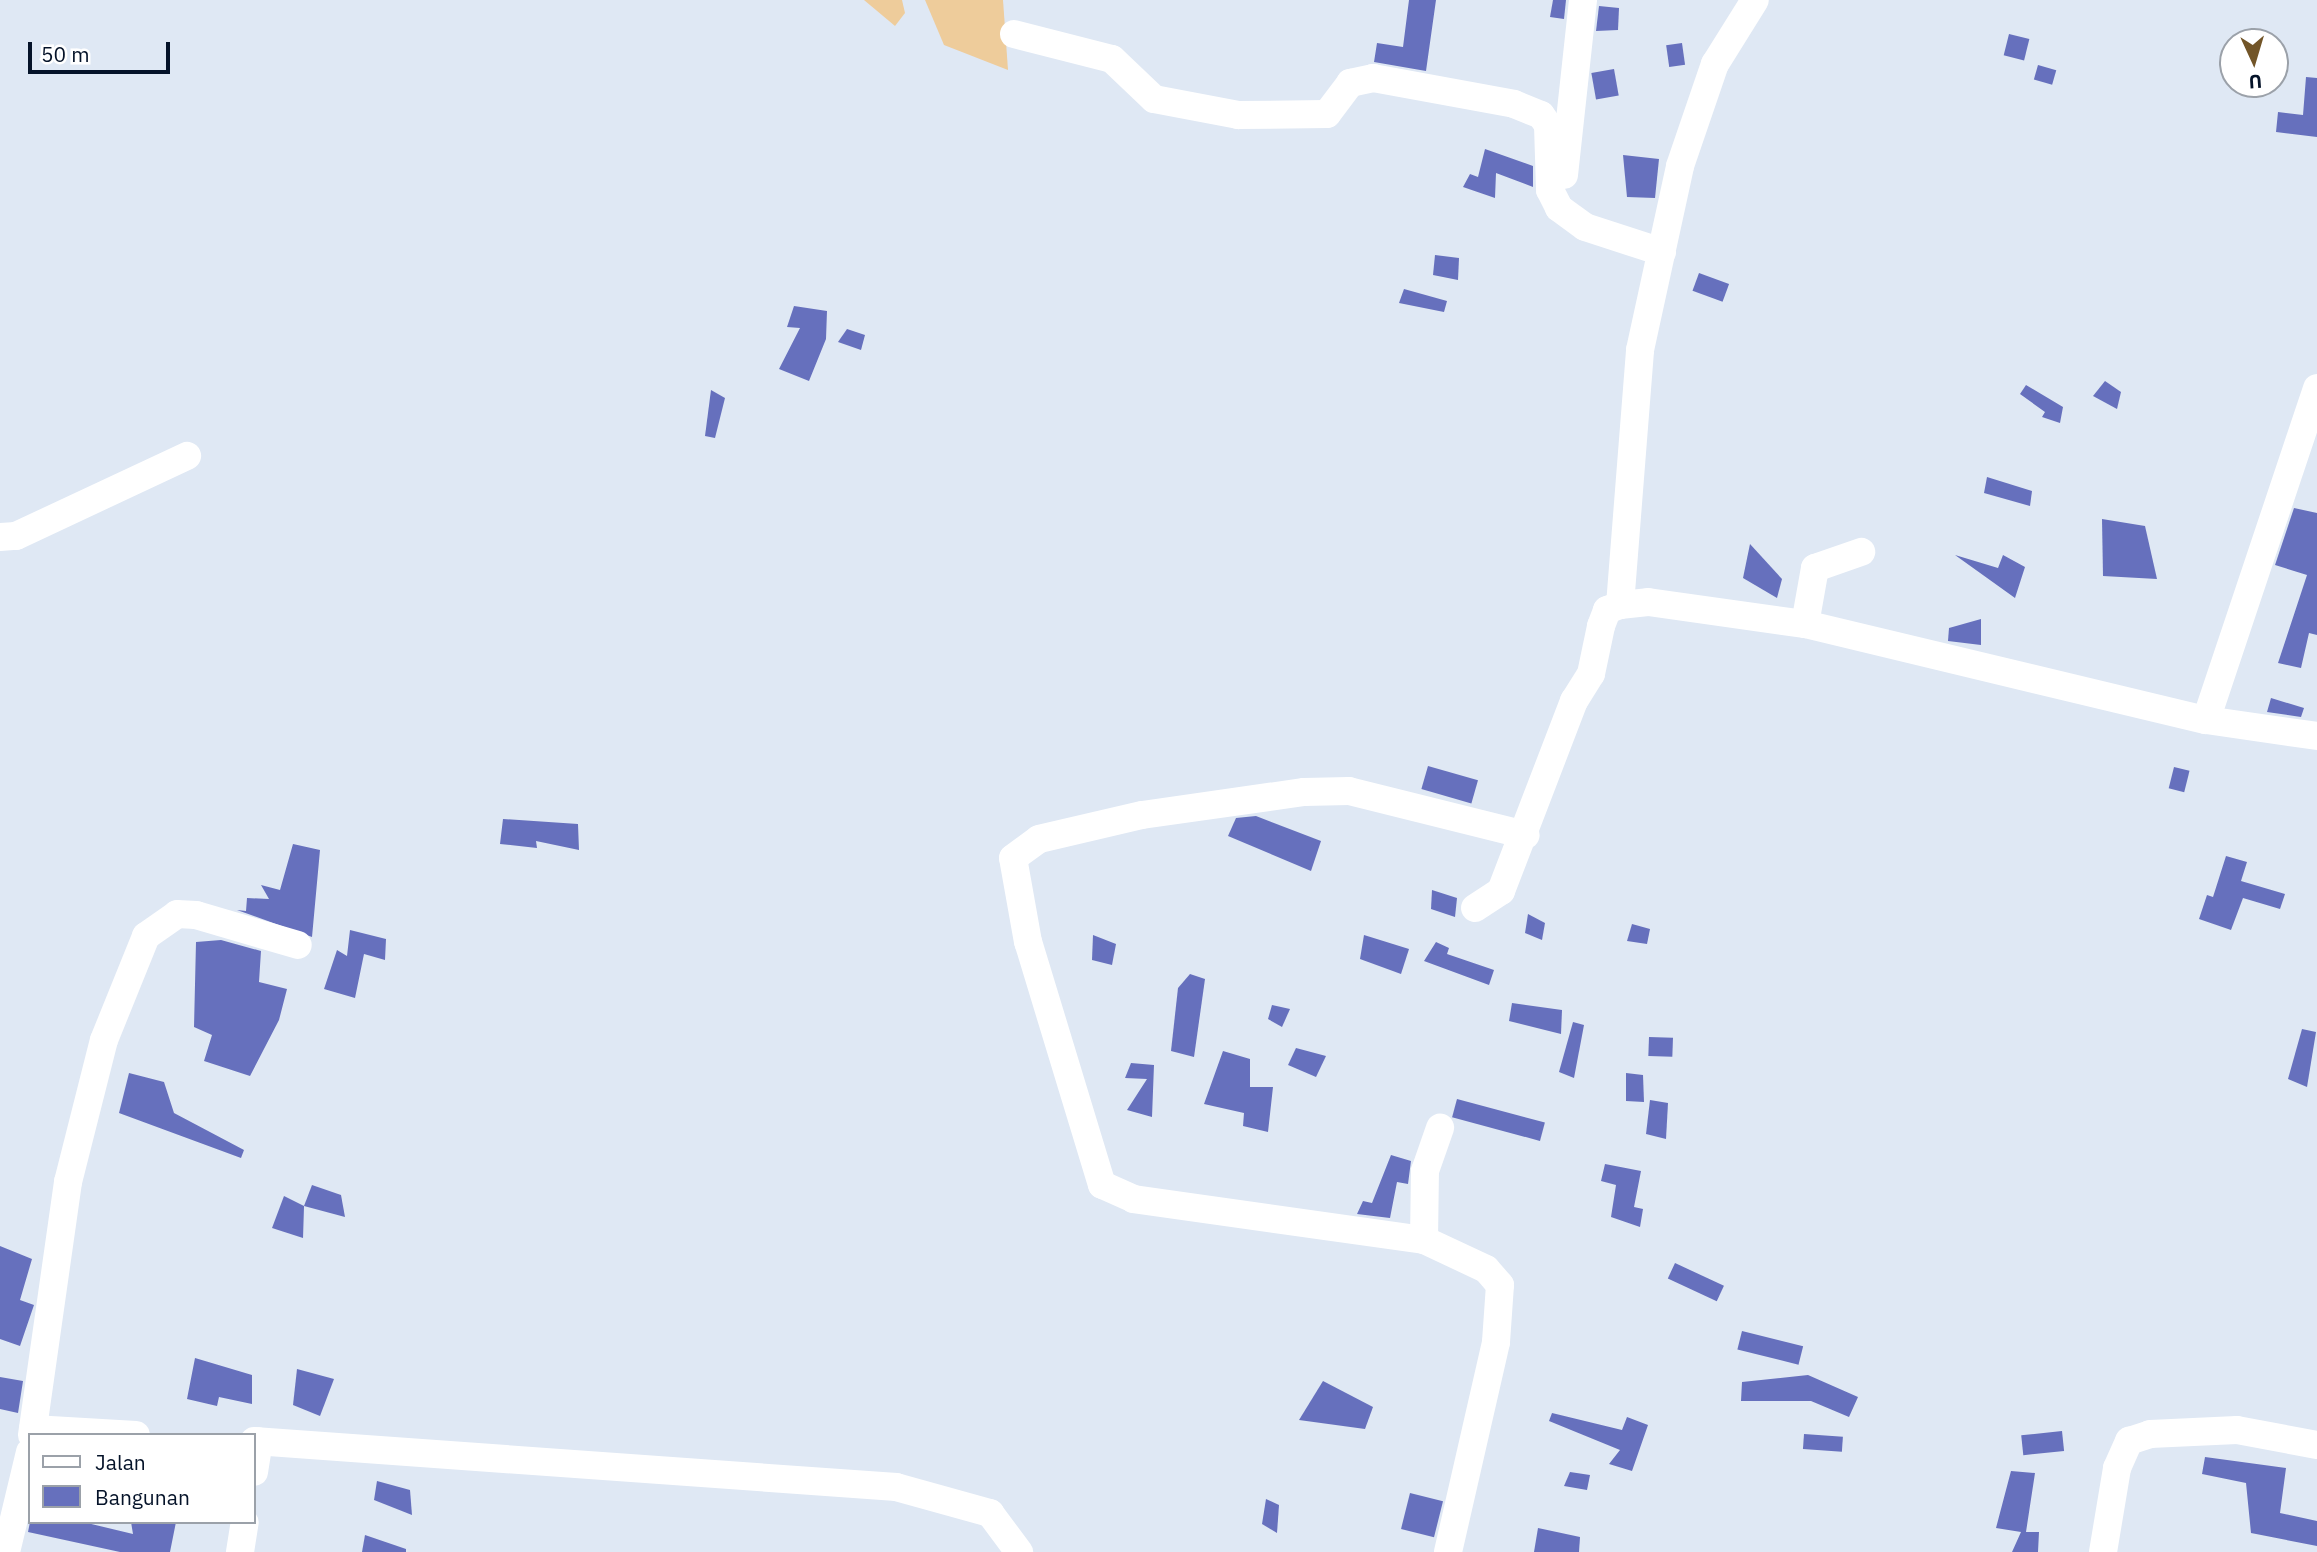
<!DOCTYPE html>
<style>
body{margin:0}
#map{position:relative;width:2317px;height:1552px;overflow:hidden;background:#dfe8f4;font-family:"IBM Plex Sans",sans-serif}
div>[style]{position:absolute}
.green>*{inset:0;background:#eecc9b}
.building>*{inset:0;background:#6670bd;transform-origin:0 0}
.minor>*{height:28px;margin:-14px;padding:0 14px;transform-origin:14px;border-radius:14px;background:#fff}
span{translate:-50% -50%;white-space:nowrap;text-align:center;line-height:1.15;-webkit-text-stroke:7px #fff;paint-order:stroke}
.legend{position:absolute;left:28px;top:1433px;width:228px;height:91px;box-sizing:border-box;background:#fff;border:2px solid #9ba1a9;margin:0;padding:9px 12px;list-style:none;font-size:21px;color:#051329}
.legend li{display:flex;align-items:center;gap:14px;height:35px}
.legend b{width:35px;border:2px solid #9ba1a9}
.north{position:absolute;left:2219px;top:28px;width:70px;height:70px;box-sizing:border-box;background:#fff;border:2px solid #9ba1a9;border-radius:50%;rotate:176deg;font-size:19px;font-weight:700;line-height:28px;text-align:center;color:#051329}
.north::after{content:'';display:block;margin:auto;width:24px;height:32px;background:#725528;clip-path:polygon(50% 0,100% 100%,50% 72%,0 100%)}
.scale{position:absolute;left:28px;top:42px;width:142px;height:32px;box-sizing:border-box;border:4px solid #051329;border-top:0;padding-left:9px;font-size:21px;line-height:24px;white-space:nowrap;color:#051329;-webkit-text-stroke:5px #fff;paint-order:stroke}
</style>
<div id="map">
<div class="green">
<div style="clip-path:polygon(864px 0,902px 0,905px 13px,895px 26px)"></div>
<div style="clip-path:polygon(925px 0,1003px 0,1008px 70px,944px 45px)"></div>
</div>
<div class="building">
<div style="clip-path:polygon(1409px 0,1436px 0,1426px 71px,1374px 62px,1377px 43px,1403px 47px)"></div>
<div style="clip-path:polygon(1553px 0,1566px 0,1564px 19px,1550px 17px)"></div>
<div style="clip-path:polygon(1599px 6px,1619px 8px,1618px 30px,1596px 31px)"></div>
<div style="left:2009px;top:34px;width:21px;height:22px;rotate:14deg"></div>
<div style="left:1682px;top:43px;width:22px;height:16px;rotate:82deg"></div>
<div style="left:2038px;top:65px;width:19px;height:15px;rotate:16deg"></div>
<div style="left:1614px;top:69px;width:27px;height:23px;rotate:80deg"></div>
<div style="clip-path:polygon(2306px 77px,2317px 78px,2317px 137px,2276px 132px,2278px 112px,2303px 115px)"></div>
<div style="clip-path:polygon(1485px 149px,1533px 166px,1533px 187px,1496px 173px,1495px 198px,1463px 187px,1470px 174px,1478px 177px)"></div>
<div style="clip-path:polygon(1623px 155px,1659px 159px,1655px 198px,1627px 197px)"></div>
<div style="clip-path:polygon(1435px 255px,1459px 258px,1458px 280px,1433px 275px)"></div>
<div style="left:1699px;top:273px;width:32px;height:19px;rotate:20deg"></div>
<div style="clip-path:polygon(1404px 289px,1447px 301px,1444px 312px,1399px 303px)"></div>
<div style="clip-path:polygon(794px 306px,827px 311px,826px 339px,809px 381px,779px 369px,800px 328px,787px 327px)"></div>
<div style="clip-path:polygon(847px 329px,865px 335px,861px 350px,838px 342px)"></div>
<div style="clip-path:polygon(2105px 381px,2121px 392px,2117px 409px,2093px 396px)"></div>
<div style="clip-path:polygon(2026px 385px,2063px 407px,2060px 423px,2042px 417px,2045px 412px,2020px 394px)"></div>
<div style="clip-path:polygon(711px 390px,725px 398px,715px 438px,705px 436px)"></div>
<div style="clip-path:polygon(1987px 477px,2032px 491px,2030px 506px,1984px 493px)"></div>
<div style="clip-path:polygon(2294px 508px,2317px 513px,2317px 635px,2309px 633px,2301px 668px,2278px 663px,2307px 575px,2275px 565px)"></div>
<div style="clip-path:polygon(2102px 519px,2145px 526px,2157px 579px,2103px 576px)"></div>
<div style="clip-path:polygon(1750px 544px,1782px 579px,1777px 598px,1743px 578px)"></div>
<div style="clip-path:polygon(1955px 555px,1998px 568px,2003px 555px,2025px 567px,2015px 598px)"></div>
<div style="clip-path:polygon(1981px 619px,1981px 645px,1948px 641px,1949px 628px)"></div>
<div style="clip-path:polygon(2271px 698px,2304px 708px,2301px 717px,2267px 712px)"></div>
<div style="left:1428px;top:766px;width:52px;height:24px;rotate:16deg"></div>
<div style="left:2174px;top:767px;width:16px;height:22px;rotate:14deg"></div>
<div style="clip-path:polygon(1256px 816px,1321px 841px,1311px 871px,1228px 836px,1236px 818px)"></div>
<div style="clip-path:polygon(503px 819px,578px 824px,579px 850px,536px 841px,537px 848px,500px 844px)"></div>
<div style="clip-path:polygon(293px 844px,320px 850px,312px 937px,237px 910px,246px 911px,247px 898px,269px 899px,261px 885px,280px 890px)"></div>
<div style="clip-path:polygon(2226px 856px,2247px 862px,2241px 881px,2285px 894px,2280px 909px,2243px 898px,2231px 930px,2199px 919px,2207px 895px,2213px 897px)"></div>
<div style="clip-path:polygon(1432px 890px,1457px 898px,1455px 917px,1431px 909px)"></div>
<div style="clip-path:polygon(1528px 914px,1545px 923px,1542px 940px,1525px 933px)"></div>
<div style="clip-path:polygon(1632px 924px,1650px 929px,1647px 944px,1627px 941px)"></div>
<div style="clip-path:polygon(350px 930px,386px 939px,385px 960px,364px 954px,355px 998px,324px 989px,337px 950px,347px 956px)"></div>
<div style="clip-path:polygon(1093px 935px,1116px 944px,1112px 965px,1092px 960px)"></div>
<div style="clip-path:polygon(1364px 935px,1409px 949px,1401px 974px,1360px 959px)"></div>
<div style="clip-path:polygon(221px 940px,261px 951px,259px 982px,287px 989px,279px 1020px,250px 1076px,204px 1061px,212px 1035px,194px 1027px,196px 942px)"></div>
<div style="clip-path:polygon(1436px 942px,1449px 948px,1447px 954px,1494px 970px,1489px 985px,1424px 961px)"></div>
<div style="clip-path:polygon(1190px 974px,1205px 979px,1194px 1057px,1171px 1051px,1178px 988px)"></div>
<div style="clip-path:polygon(1512px 1003px,1562px 1010px,1561px 1034px,1509px 1021px)"></div>
<div style="clip-path:polygon(1272px 1005px,1290px 1009px,1282px 1027px,1268px 1019px)"></div>
<div style="clip-path:polygon(1573px 1022px,1584px 1025px,1574px 1078px,1559px 1072px)"></div>
<div style="clip-path:polygon(2302px 1029px,2316px 1032px,2307px 1087px,2288px 1079px)"></div>
<div style="left:1649px;top:1037px;width:24px;height:19px;rotate:2deg"></div>
<div style="clip-path:polygon(1296px 1048px,1326px 1056px,1316px 1077px,1288px 1065px)"></div>
<div style="clip-path:polygon(1223px 1051px,1250px 1059px,1250px 1087px,1273px 1087px,1268px 1132px,1243px 1126px,1244px 1113px,1204px 1104px)"></div>
<div style="clip-path:polygon(1131px 1063px,1154px 1065px,1152px 1117px,1127px 1110px,1147px 1079px,1125px 1078px)"></div>
<div style="clip-path:polygon(129px 1073px,164px 1082px,174px 1113px,244px 1150px,241px 1158px,119px 1113px)"></div>
<div style="clip-path:polygon(1626px 1073px,1643px 1075px,1644px 1102px,1626px 1101px)"></div>
<div style="left:1457px;top:1099px;width:91px;height:19px;rotate:15deg"></div>
<div style="clip-path:polygon(1650px 1100px,1668px 1103px,1666px 1139px,1646px 1134px)"></div>
<div style="clip-path:polygon(1391px 1155px,1411px 1161px,1408px 1184px,1397px 1182px,1390px 1218px,1357px 1214px,1363px 1201px,1372px 1203px)"></div>
<div style="clip-path:polygon(1605px 1164px,1641px 1171px,1634px 1207px,1643px 1209px,1640px 1227px,1611px 1217px,1616px 1185px,1601px 1181px)"></div>
<div style="clip-path:polygon(312px 1185px,341px 1195px,345px 1217px,304px 1206px)"></div>
<div style="clip-path:polygon(284px 1196px,304px 1206px,303px 1238px,272px 1228px)"></div>
<div style="clip-path:polygon(0 1246px,32px 1259px,20px 1300px,34px 1305px,20px 1346px,0 1339px)"></div>
<div style="left:1675px;top:1263px;width:54px;height:17px;rotate:25deg"></div>
<div style="left:1742px;top:1331px;width:63px;height:19px;rotate:14deg"></div>
<div style="clip-path:polygon(195px 1358px,252px 1375px,252px 1404px,219px 1397px,217px 1406px,187px 1399px)"></div>
<div style="clip-path:polygon(297px 1369px,334px 1379px,320px 1416px,293px 1405px)"></div>
<div style="clip-path:polygon(1808px 1375px,1858px 1397px,1849px 1417px,1811px 1401px,1741px 1401px,1742px 1382px)"></div>
<div style="clip-path:polygon(0 1377px,23px 1381px,18px 1413px,0 1409px)"></div>
<div style="clip-path:polygon(1323px 1381px,1373px 1407px,1365px 1429px,1299px 1420px)"></div>
<div style="clip-path:polygon(1552px 1413px,1622px 1430px,1627px 1417px,1648px 1425px,1632px 1471px,1609px 1464px,1620px 1450px,1549px 1421px)"></div>
<div style="left:2062px;top:1431px;width:20px;height:41px;rotate:84deg"></div>
<div style="left:1804px;top:1434px;width:39px;height:15px;rotate:4deg"></div>
<div style="clip-path:polygon(2205px 1457px,2286px 1468px,2280px 1513px,2317px 1521px,2317px 1546px,2251px 1533px,2246px 1483px,2202px 1474px)"></div>
<div style="clip-path:polygon(2011px 1471px,2035px 1473px,2026px 1532px,2039px 1532px,2038px 1552px,2012px 1552px,2021px 1532px,1996px 1528px)"></div>
<div style="clip-path:polygon(1570px 1472px,1590px 1475px,1587px 1490px,1564px 1486px)"></div>
<div style="clip-path:polygon(377px 1481px,410px 1490px,412px 1515px,374px 1500px)"></div>
<div style="left:1410px;top:1493px;width:34px;height:37px;rotate:14deg"></div>
<div style="clip-path:polygon(1266px 1499px,1279px 1505px,1277px 1533px,1262px 1524px)"></div>
<div style="clip-path:polygon(30px 1522px,83px 1522px,133px 1534px,131px 1522px,176px 1522px,170px 1552px,120px 1552px,28px 1532px)"></div>
<div style="clip-path:polygon(1538px 1528px,1580px 1537px,1579px 1552px,1534px 1552px)"></div>
<div style="clip-path:polygon(365px 1535px,406px 1549px,406px 1552px,362px 1552px)"></div>
</div>
<div class="minor">
<div style="left:1014px;top:34px;width:101px;rotate:14.3deg"></div>
<div style="left:1112px;top:59px;width:58px;rotate:43.6deg"></div>
<div style="left:1154px;top:99px;width:86px;rotate:10.8deg"></div>
<div style="left:1238px;top:115px;width:89px;rotate:-0.6deg"></div>
<div style="left:1327px;top:114px;width:39px;rotate:-53deg"></div>
<div style="left:1350px;top:83px;width:24px;rotate:-12deg"></div>
<div style="left:1373px;top:78px;width:143px;rotate:10.4deg"></div>
<div style="left:1514px;top:104px;width:29px;rotate:22deg"></div>
<div style="left:1541px;top:115px;width:12px;rotate:55deg"></div>
<div style="left:1548px;top:125px;width:65px;rotate:88.2deg"></div>
<div style="left:1550px;top:190px;width:20px;rotate:63deg"></div>
<div style="left:1559px;top:208px;width:32px;rotate:36deg"></div>
<div style="left:1585px;top:227px;width:81px;rotate:18deg"></div>
<div style="left:1564px;top:175px;width:176px;rotate:-83.8deg"></div>
<div style="left:0;top:537px;width:16px;rotate:-4deg"></div>
<div style="left:16px;top:536px;width:189px;rotate:-25.1deg"></div>
<div style="left:1620px;top:605px;width:256px;rotate:-85.5deg"></div>
<div style="left:1640px;top:350px;width:188px;rotate:-77.7deg"></div>
<div style="left:1680px;top:166px;width:108px;rotate:-71.1deg"></div>
<div style="left:1715px;top:64px;width:75px;rotate:-58deg"></div>
<div style="left:1805px;top:624px;width:57px;rotate:-79.9deg"></div>
<div style="left:1815px;top:568px;width:49px;rotate:-19.2deg"></div>
<div style="left:2206px;top:720px;width:350px;rotate:-71.5deg"></div>
<div style="left:1475px;top:908px;width:31px;rotate:-33deg"></div>
<div style="left:1501px;top:891px;width:204px;rotate:-69deg"></div>
<div style="left:1574px;top:701px;width:32px;rotate:-58deg"></div>
<div style="left:1591px;top:674px;width:49px;rotate:-78.2deg"></div>
<div style="left:1601px;top:626px;width:17px;rotate:-69deg"></div>
<div style="left:1607px;top:610px;width:14px;rotate:-21deg"></div>
<div style="left:1620px;top:605px;width:28px;rotate:-6deg"></div>
<div style="left:1648px;top:602px;width:159px;rotate:8deg"></div>
<div style="left:1805px;top:624px;width:412px;rotate:13.5deg"></div>
<div style="left:2206px;top:720px;width:112px;rotate:8.2deg"></div>
<div style="left:1424px;top:1240px;width:69px;rotate:-89.2deg"></div>
<div style="left:1425px;top:1171px;width:46px;rotate:-70.8deg"></div>
<div style="left:33px;top:1429px;width:103px;rotate:3.3deg"></div>
<div style="left:32px;top:1435px;width:256px;rotate:-81.9deg"></div>
<div style="left:68px;top:1182px;width:146px;rotate:-75.8deg"></div>
<div style="left:104px;top:1040px;width:112px;rotate:-68deg"></div>
<div style="left:146px;top:936px;width:38px;rotate:-35deg"></div>
<div style="left:177px;top:914px;width:19px;rotate:3deg"></div>
<div style="left:196px;top:915px;width:106px;rotate:16.4deg"></div>
<div style="left:254px;top:1441px;width:644px;rotate:4.1deg"></div>
<div style="left:896px;top:1487px;width:98px;rotate:15.5deg"></div>
<div style="left:990px;top:1513px;width:49px;rotate:53.4deg"></div>
<div style="left:254px;top:1472px;width:31px;rotate:-81deg"></div>
<div style="left:6px;top:1552px;width:103px;rotate:-76.5deg"></div>
<div style="left:240px;top:1552px;width:30px;rotate:-81deg"></div>
<div style="left:1448px;top:1552px;width:215px;rotate:-77.1deg"></div>
<div style="left:1496px;top:1342px;width:57px;rotate:-86deg"></div>
<div style="left:1500px;top:1285px;width:21px;rotate:-131deg"></div>
<div style="left:1486px;top:1269px;width:68px;rotate:-154.9deg"></div>
<div style="left:1424px;top:1240px;width:293px;rotate:-172deg"></div>
<div style="left:1134px;top:1199px;width:35px;rotate:-156deg"></div>
<div style="left:1102px;top:1185px;width:254px;rotate:-106.9deg"></div>
<div style="left:1028px;top:942px;width:85px;rotate:-100.1deg"></div>
<div style="left:1013px;top:858px;width:32px;rotate:-36deg"></div>
<div style="left:1039px;top:839px;width:106px;rotate:-13.1deg"></div>
<div style="left:1142px;top:815px;width:164px;rotate:-8.1deg"></div>
<div style="left:1304px;top:792px;width:45px;rotate:-1.3deg"></div>
<div style="left:1349px;top:791px;width:182px;rotate:14deg"></div>
<div style="left:2103px;top:1552px;width:85px;rotate:-80.5deg"></div>
<div style="left:2117px;top:1468px;width:30px;rotate:-66deg"></div>
<div style="left:2129px;top:1441px;width:22px;rotate:-18deg"></div>
<div style="left:2150px;top:1434px;width:87px;rotate:-2.6deg"></div>
<div style="left:2237px;top:1430px;width:81px;rotate:10.6deg"></div>
</div>
<ul class="legend">
<li><b style="height:9px;background:#fff"></b>Jalan</li>
<li><b style="height:19px;background:#6670bd"></b>Bangunan</li>
</ul>
<div class="north">U</div>
<div class="scale">50 m</div>
</div>
